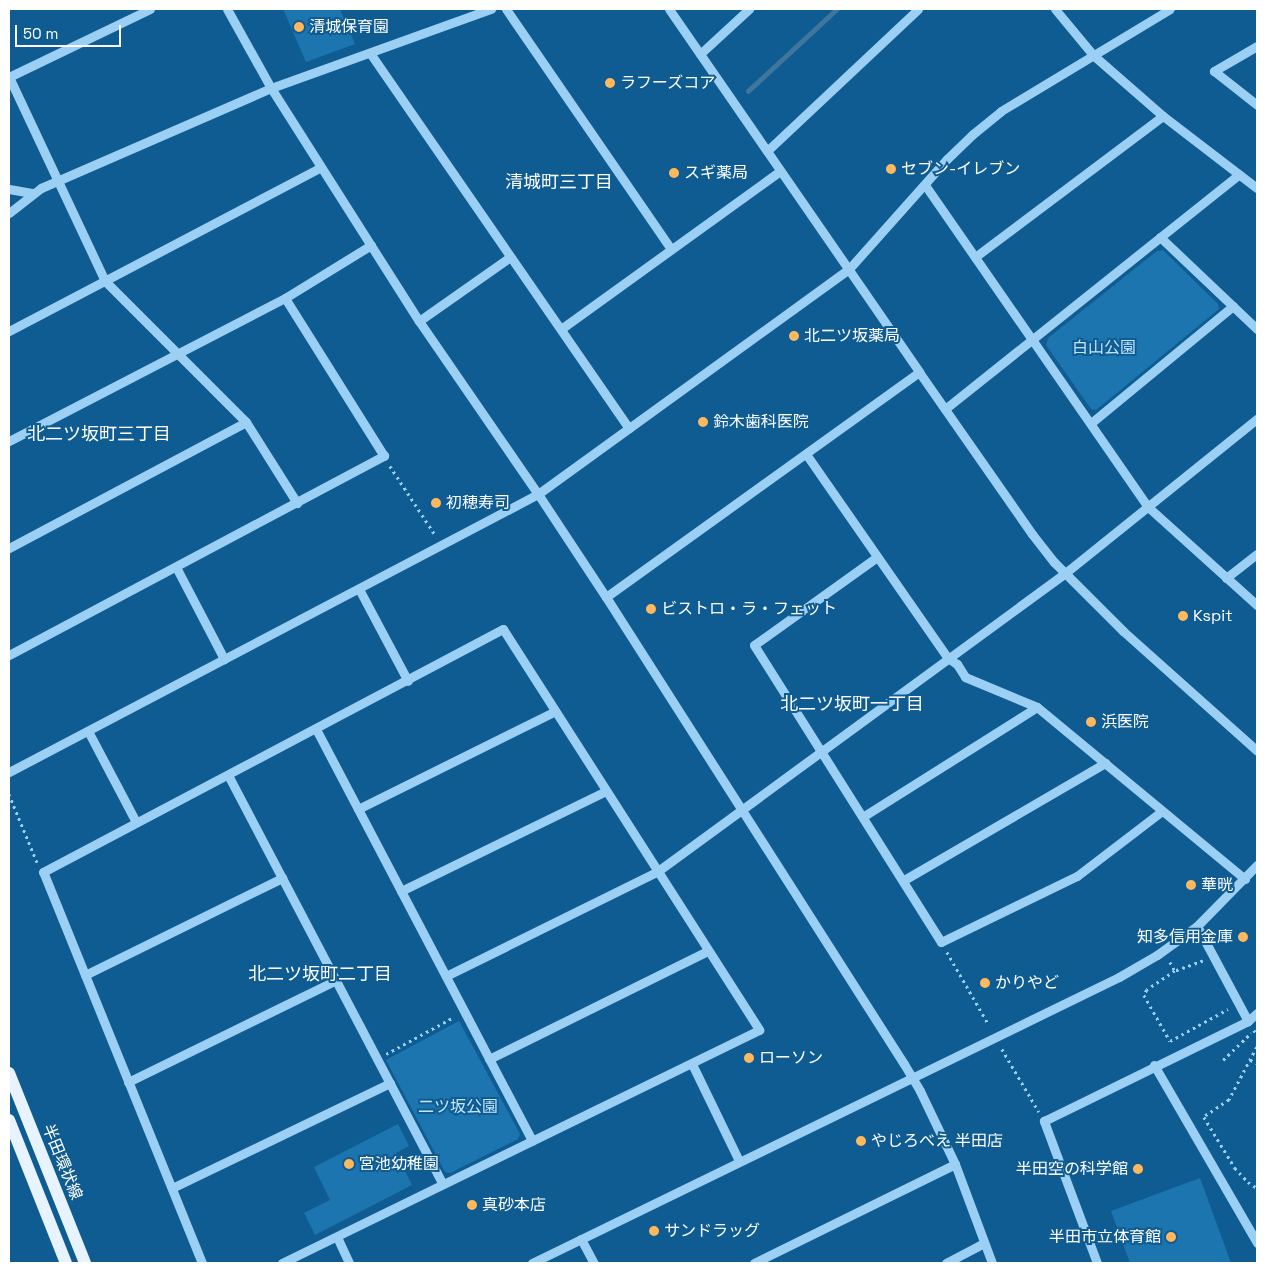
<!DOCTYPE html>
<meta charset="utf-8">
<style>
body{margin:0}
#map{position:relative;width:1266px;height:1272px;overflow:hidden;background:#0f5c92;font-family:"Space Grotesk","Noto Sans JP",sans-serif}
div>[style]{position:absolute}
.green>*{inset:0;background:#1d75b0}
.stream>*{height:4.5px;margin:-2.25px;padding:0 2.25px;transform-origin:2.25px;border-radius:2.25px;background:#3f769e}
.path>*{height:2.5px;margin-top:-1.25px;transform-origin:0;background:repeating-linear-gradient(90deg,#9bd0f4 0 2.5px,transparent 0 6.5px)}
.minor>*{height:9px;margin:-4.5px;padding:0 4.5px;transform-origin:4.5px;border-radius:4.5px;background:#9bd0f4}
.major>*{height:12px;margin:-6px;padding:0 6px;transform-origin:6px;border-radius:6px;background:#e7f4ff}
.dots>*{width:14px;height:14px;translate:-50% -50%;box-sizing:border-box;border:2px solid #0f5c92;border-radius:50%}
span{translate:-50% -50%;white-space:nowrap;text-align:center;line-height:1.15;-webkit-text-stroke:4px #0f5c92;paint-order:stroke}
.poi-label{font-size:16px;color:#fff}
.left{translate:0 -50%;text-align:left}
.right{translate:-100% -50%;text-align:right}
.park-label{font-size:16px;color:#c2e6fe}
.street-label{font-size:16px;color:#fff}
.neighbourhood-label{font-size:18px;color:#fff}
.frame{position:absolute;inset:0;border:10px solid #fff;pointer-events:none}
.scale{position:absolute;left:15px;top:25px;width:106px;height:22px;box-sizing:border-box;border:2px solid #fff;border-top:0;padding-left:6px;font-size:15px;line-height:18px;white-space:nowrap;color:#fff;-webkit-text-stroke:4px #0f5c92;paint-order:stroke}
</style>
<div id="map">
<div class="green">
<div style="clip-path:polygon(283px 9px,340px 9px,355px 44px,306px 62px)"></div>
<div style="clip-path:polygon(1163px 250px,1218px 304px,1219px 309px,1096px 410px,1091px 409px,1046px 345px,1048px 338px,1157px 251px)"></div>
<div style="clip-path:polygon(459px 1021px,520px 1134px,518px 1139px,450px 1173px,445px 1172px,386px 1060px)"></div>
<div style="clip-path:polygon(398px 1124px,409px 1146px,396px 1153px,412px 1185px,315px 1235px,304px 1213px,330px 1200px,314px 1167px)"></div>
<div style="clip-path:polygon(1200px 1178px,1231px 1263px,1130px 1263px,1111px 1211px)"></div>
</div>
<div class="stream">
<div style="left:748px;top:91px;width:121px;rotate:-42.7deg"></div>
</div>
<div class="path">
<div style="left:390px;top:466px;width:84px;rotate:56.7deg"></div>
<div style="left:9px;top:794px;width:74px;rotate:67.6deg"></div>
<div style="left:947px;top:952px;width:84px;rotate:60.1deg"></div>
<div style="left:1203px;top:961px;width:30px;rotate:160deg"></div>
<div style="left:1175px;top:971px;width:34px;rotate:146deg"></div>
<div style="left:1147px;top:990px;width:6px;rotate:121deg"></div>
<div style="left:1144px;top:995px;width:53px;rotate:60.5deg"></div>
<div style="left:1170px;top:1041px;width:66px;rotate:-28.9deg"></div>
<div style="left:1170px;top:962px;width:10px;rotate:61deg"></div>
<div style="left:1254px;top:1030px;width:6px;rotate:59deg"></div>
<div style="left:1257px;top:1047px;width:60px;rotate:117.8deg"></div>
<div style="left:1229px;top:1100px;width:30px;rotate:146deg"></div>
<div style="left:1204px;top:1117px;width:60px;rotate:58.7deg"></div>
<div style="left:1235px;top:1168px;width:19px;rotate:47deg"></div>
<div style="left:1248px;top:1182px;width:11px;rotate:34deg"></div>
<div style="left:1002px;top:1049px;width:73px;rotate:59.6deg"></div>
<div style="left:386px;top:1054px;width:77px;rotate:-28.6deg"></div>
<div style="left:1223px;top:1060px;width:39px;rotate:-44deg"></div>
<div style="left:1250px;top:1060px;width:8px;rotate:23deg"></div>
</div>
<div class="minor">
<div style="left:150px;top:9px;width:157px;rotate:154.3deg"></div>
<div style="left:9px;top:77px;width:225px;rotate:64.8deg"></div>
<div style="left:105px;top:281px;width:199px;rotate:45deg"></div>
<div style="left:246px;top:422px;width:96px;rotate:57.8deg"></div>
<div style="left:227px;top:9px;width:90px;rotate:60.9deg"></div>
<div style="left:271px;top:88px;width:276px;rotate:57.6deg"></div>
<div style="left:419px;top:321px;width:210px;rotate:55.5deg"></div>
<div style="left:538px;top:494px;width:123px;rotate:56.6deg"></div>
<div style="left:606px;top:597px;width:554px;rotate:57.46deg"></div>
<div style="left:904px;top:1064px;width:31px;rotate:59deg"></div>
<div style="left:920px;top:1091px;width:81px;rotate:64.4deg"></div>
<div style="left:955px;top:1164px;width:106px;rotate:69.5deg"></div>
<div style="left:506px;top:9px;width:291px;rotate:55.5deg"></div>
<div style="left:669px;top:9px;width:441px;rotate:55.4deg"></div>
<div style="left:919px;top:372px;width:198px;rotate:55.1deg"></div>
<div style="left:1032px;top:534px;width:36px;rotate:52deg"></div>
<div style="left:1054px;top:562px;width:98px;rotate:45deg"></div>
<div style="left:1123px;top:631px;width:180px;rotate:41.8deg"></div>
<div style="left:1055px;top:9px;width:60px;rotate:50.4deg"></div>
<div style="left:1093px;top:55px;width:93px;rotate:41.1deg"></div>
<div style="left:1163px;top:116px;width:118px;rotate:37.5deg"></div>
<div style="left:1257px;top:46px;width:50px;rotate:149.8deg"></div>
<div style="left:1214px;top:71px;width:55px;rotate:38.3deg"></div>
<div style="left:370px;top:53px;width:456px;rotate:55.4deg"></div>
<div style="left:700px;top:54px;width:67px;rotate:-42.6deg"></div>
<div style="left:767px;top:151px;width:207px;rotate:-43.2deg"></div>
<div style="left:925px;top:185px;width:392px;rotate:55.3deg"></div>
<div style="left:1148px;top:507px;width:147px;rotate:42deg"></div>
<div style="left:9px;top:189px;width:23px;rotate:10deg"></div>
<div style="left:9px;top:213px;width:41px;rotate:-38deg"></div>
<div style="left:41px;top:188px;width:251px;rotate:-23.5deg"></div>
<div style="left:271px;top:88px;width:234px;rotate:-19.8deg"></div>
<div style="left:1160px;top:237px;width:134px;rotate:43.5deg"></div>
<div style="left:975px;top:257px;width:235px;rotate:-36.9deg"></div>
<div style="left:419px;top:321px;width:111px;rotate:-35.1deg"></div>
<div style="left:561px;top:329px;width:270px;rotate:-35.8deg"></div>
<div style="left:9px;top:331px;width:352px;rotate:-27.7deg"></div>
<div style="left:945px;top:409px;width:376px;rotate:-38.6deg"></div>
<div style="left:1091px;top:423px;width:184px;rotate:-39.5deg"></div>
<div style="left:9px;top:441px;width:311px;rotate:-27.4deg"></div>
<div style="left:285px;top:298px;width:101px;rotate:-31.6deg"></div>
<div style="left:806px;top:454px;width:249px;rotate:55.2deg"></div>
<div style="left:948px;top:658px;width:11px;rotate:34deg"></div>
<div style="left:957px;top:664px;width:15px;rotate:58deg"></div>
<div style="left:965px;top:677px;width:78px;rotate:22.6deg"></div>
<div style="left:1037px;top:707px;width:270px;rotate:39.6deg"></div>
<div style="left:9px;top:548px;width:268px;rotate:-28deg"></div>
<div style="left:877px;top:557px;width:151px;rotate:144.4deg"></div>
<div style="left:754px;top:645px;width:351px;rotate:57.8deg"></div>
<div style="left:941px;top:942px;width:151px;rotate:-25.9deg"></div>
<div style="left:1077px;top:876px;width:107px;rotate:-37.4deg"></div>
<div style="left:176px;top:567px;width:104px;rotate:62.4deg"></div>
<div style="left:1226px;top:578px;width:39px;rotate:-38deg"></div>
<div style="left:359px;top:589px;width:104px;rotate:62deg"></div>
<div style="left:606px;top:597px;width:385px;rotate:-35.7deg"></div>
<div style="left:9px;top:655px;width:425px;rotate:-28deg"></div>
<div style="left:384px;top:456px;width:186px;rotate:-122.1deg"></div>
<div style="left:316px;top:729px;width:465px;rotate:62.3deg"></div>
<div style="left:88px;top:731px;width:103px;rotate:62.2deg"></div>
<div style="left:9px;top:772px;width:598px;rotate:-27.72deg"></div>
<div style="left:538px;top:494px;width:382px;rotate:-35.9deg"></div>
<div style="left:848px;top:270px;width:149px;rotate:-48.3deg"></div>
<div style="left:947px;top:159px;width:36px;rotate:-44deg"></div>
<div style="left:973px;top:134px;width:36px;rotate:-39deg"></div>
<div style="left:1001px;top:111px;width:197px;rotate:-31.1deg"></div>
<div style="left:228px;top:775px;width:462px;rotate:62.3deg"></div>
<div style="left:358px;top:809px;width:220px;rotate:-26.4deg"></div>
<div style="left:864px;top:816px;width:204px;rotate:-32.2deg"></div>
<div style="left:904px;top:880px;width:233px;rotate:-30.2deg"></div>
<div style="left:401px;top:891px;width:228px;rotate:-26deg"></div>
<div style="left:1197px;top:926px;width:108px;rotate:61.8deg"></div>
<div style="left:85px;top:975px;width:220px;rotate:-26.2deg"></div>
<div style="left:446px;top:976px;width:237px;rotate:-26.3deg"></div>
<div style="left:658px;top:871px;width:503px;rotate:-36.19deg"></div>
<div style="left:1064px;top:574px;width:248px;rotate:-38.8deg"></div>
<div style="left:489px;top:1059px;width:244px;rotate:-26.3deg"></div>
<div style="left:692px;top:1064px;width:108px;rotate:64.1deg"></div>
<div style="left:1154px;top:1065px;width:206px;rotate:59.9deg"></div>
<div style="left:128px;top:1082px;width:232px;rotate:-26.1deg"></div>
<div style="left:172px;top:1188px;width:242px;rotate:-25.7deg"></div>
<div style="left:337px;top:1237px;width:29px;rotate:65deg"></div>
<div style="left:581px;top:1239px;width:27px;rotate:62deg"></div>
<div style="left:202px;top:1263px;width:422px;rotate:-112.1deg"></div>
<div style="left:43px;top:872px;width:520px;rotate:-27.85deg"></div>
<div style="left:503px;top:629px;width:476px;rotate:57.4deg"></div>
<div style="left:759px;top:1030px;width:531px;rotate:153.97deg"></div>
<div style="left:532px;top:1263px;width:653px;rotate:-25.98deg"></div>
<div style="left:1119px;top:977px;width:44px;rotate:-30.1deg"></div>
<div style="left:1157px;top:955px;width:49px;rotate:-35.9deg"></div>
<div style="left:1197px;top:926px;width:86px;rotate:-45.5deg"></div>
<div style="left:754px;top:1263px;width:224px;rotate:-26.2deg"></div>
<div style="left:946px;top:1263px;width:43px;rotate:-27.8deg"></div>
<div style="left:1097px;top:1263px;width:152px;rotate:-110.5deg"></div>
<div style="left:1044px;top:1121px;width:227px;rotate:-26.1deg"></div>
<div style="left:1248px;top:1021px;width:12px;rotate:-42deg"></div>
</div>
<div class="major">
<div style="left:9px;top:1073px;width:205px;rotate:68.2deg"></div>
<div style="left:9px;top:1120px;width:154px;rotate:68.3deg"></div>
</div>
<div class="dots">
<div style="left:299px;top:27px;background:#ffb85d"></div>
<div style="left:610px;top:83px;background:#ffb85d"></div>
<div style="left:891px;top:169px;background:#ffb85d"></div>
<div style="left:674px;top:173px;background:#ffb85d"></div>
<div style="left:794px;top:336px;background:#ffb85d"></div>
<div style="left:703px;top:422px;background:#ffb85d"></div>
<div style="left:436px;top:503px;background:#ffb85d"></div>
<div style="left:651px;top:609px;background:#ffb85d"></div>
<div style="left:1183px;top:616px;background:#ffb85d"></div>
<div style="left:1091px;top:722px;background:#ffb85d"></div>
<div style="left:1191px;top:885px;background:#ffb85d"></div>
<div style="left:1243px;top:937px;background:#ffb85d"></div>
<div style="left:985px;top:983px;background:#ffb85d"></div>
<div style="left:749px;top:1058px;background:#ffb85d"></div>
<div style="left:861px;top:1141px;background:#ffb85d"></div>
<div style="left:349px;top:1164px;background:#ffb85d"></div>
<div style="left:1138px;top:1169px;background:#ffb85d"></div>
<div style="left:472px;top:1205px;background:#ffb85d"></div>
<div style="left:654px;top:1231px;background:#ffb85d"></div>
<div style="left:1171px;top:1237px;background:#ffb85d"></div>
</div>
<div class="poi-label">
<span class="left" style="left:309px;top:27px">清城保育園</span>
<span class="left" style="left:620px;top:83px">ラフーズコア</span>
<span class="left" style="left:901px;top:169px">セブン-イレブン</span>
<span class="left" style="left:684px;top:173px">スギ薬局</span>
<span class="left" style="left:804px;top:336px">北二ツ坂薬局</span>
<span class="left" style="left:713px;top:422px">鈴木歯科医院</span>
<span class="left" style="left:446px;top:503px">初穂寿司</span>
<span class="left" style="left:661px;top:609px">ビストロ・ラ・フェット</span>
<span class="left" style="left:1193px;top:616px">Kspit</span>
<span class="left" style="left:1101px;top:722px">浜医院</span>
<span class="left" style="left:1201px;top:885px">華晄</span>
<span class="right" style="left:1233px;top:937px">知多信用金庫</span>
<span class="left" style="left:995px;top:983px">かりやど</span>
<span class="left" style="left:759px;top:1058px">ローソン</span>
<span class="left" style="left:871px;top:1141px">やじろべえ 半田店</span>
<span class="left" style="left:359px;top:1164px">宮池幼稚園</span>
<span class="right" style="left:1128px;top:1169px">半田空の科学館</span>
<span class="left" style="left:482px;top:1205px">真砂本店</span>
<span class="left" style="left:664px;top:1231px">サンドラッグ</span>
<span class="right" style="left:1161px;top:1237px">半田市立体育館</span>
</div>
<div class="park-label">
<span style="left:1104px;top:348px">白山公園</span>
<span style="left:458px;top:1107px">二ツ坂公園</span>
</div>
<div class="street-label">
<span style="left:62px;top:1162px;rotate:68deg">半田環状線</span>
</div>
<div class="neighbourhood-label">
<span style="left:559px;top:182px">清城町三丁目</span>
<span style="left:99px;top:434px">北二ツ坂町三丁目</span>
<span style="left:852px;top:704px">北二ツ坂町一丁目</span>
<span style="left:320px;top:974px">北二ツ坂町二丁目</span>
</div>
<div class="frame"></div>
<div class="scale">50 m</div>
</div>
